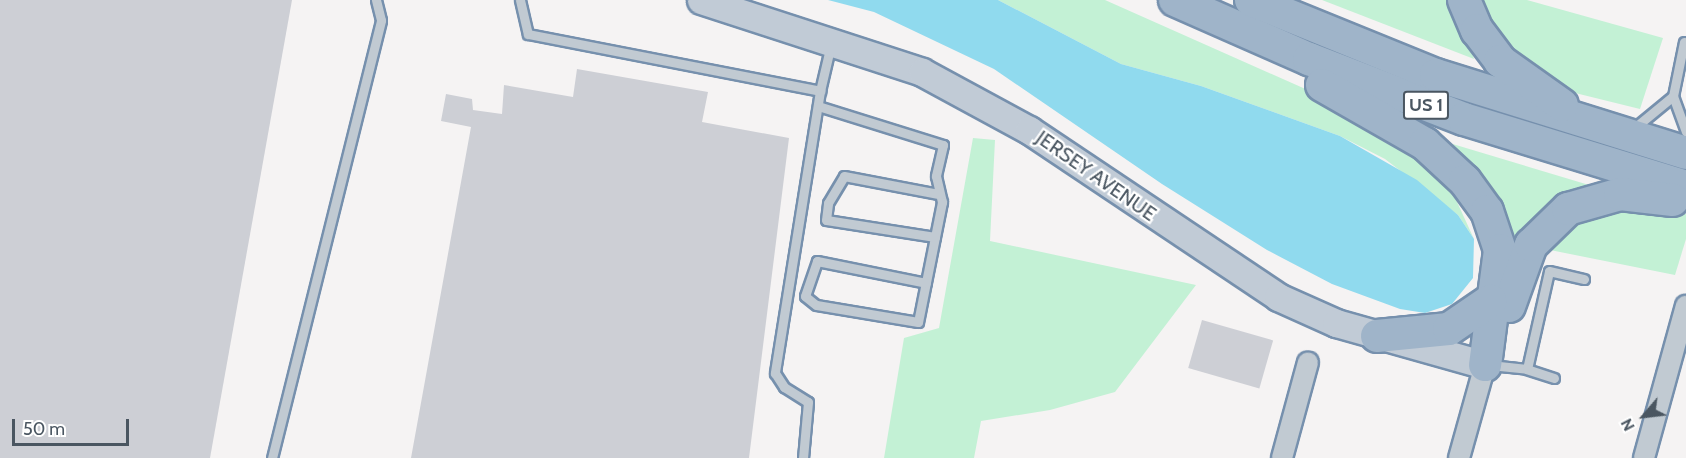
<!DOCTYPE html>
<style>
body{margin:0}
#map{position:relative;width:1686px;height:458px;overflow:hidden;background:#f5f3f3;font-family:Cabin,sans-serif}
div>[style]{position:absolute}
.green>*{inset:0;background:#c3f1d5}
.water>*{inset:0;background:#90daee}
.building>*{inset:0;background:#cdcfd5;transform-origin:0 0}
.roads{filter:drop-shadow(2px 0 #7690ad) drop-shadow(-2px 0 #7690ad) drop-shadow(0 2px #7690ad) drop-shadow(0 -2px #7690ad)}
.service>*{height:9px;margin:-4.5px;padding:0 4.5px;transform-origin:4.5px;border-radius:4.5px;background:#c1cad2}
.minor>*{height:20px;margin:-10px;padding:0 10px;transform-origin:10px;border-radius:10px;background:#c1cad2}
.secondary>*{height:27px;margin:-13.5px;padding:0 13.5px;transform-origin:13.5px;border-radius:13.5px;background:#c1cbd6}
.trunk>*{height:32px;margin:-16px;padding:0 16px;transform-origin:16px;border-radius:16px;background:#9fb4c9}
span{translate:-50% -50%;white-space:nowrap;text-align:center;line-height:1.15;-webkit-text-stroke:4.5px #fff;paint-order:stroke}
.shield-label span{padding:2px 4px;background:#fff;border:2px solid;border-radius:4px;-webkit-text-stroke-width:0}
.shield-label{font-size:18px;color:#4a5661;font-weight:700}
.street-label{font-size:20px;color:#4a5661}
.north{position:absolute;left:1614px;top:386px;width:60px;height:60px;-webkit-text-stroke:4px #fff;paint-order:stroke;rotate:242deg;font-size:16px;font-weight:700;line-height:24px;text-align:center;color:#4a5661}
.north::after{content:'';display:block;margin:auto;width:21px;height:27px;background:#4a5661;clip-path:polygon(50% 0,100% 100%,50% 72%,0 100%)}
.scale{position:absolute;left:12px;top:419px;width:117px;height:27px;box-sizing:border-box;border:3px solid #4a5661;border-top:0;padding-left:8px;font-size:18px;line-height:21px;white-space:nowrap;color:#4a5661;-webkit-text-stroke:4px #fff;paint-order:stroke}
</style>
<div id="map">
<div class="green">
<div style="clip-path:polygon(998px 0,1105px 0,1355px 111px,1447px 180px,1474px 239px,1458px 215px,1385px 159px,1340px 136px,1201px 86px,1121px 64px)"></div>
<div style="clip-path:polygon(1322px 0,1455px 0,1474px 59px)"></div>
<div style="clip-path:polygon(1477px 0,1527px 0,1663px 38px,1640px 109px,1563px 90px,1509px 58px)"></div>
<div style="clip-path:polygon(973px 138px,995px 140px,990px 241px,1196px 285px,1115px 392px,1050px 410px,981px 421px,974px 458px,884px 458px,904px 338px,939px 328px)"></div>
<div style="clip-path:polygon(1446px 142px,1589px 185px,1569px 197px,1514px 251px)"></div>
<div style="clip-path:polygon(1627px 201px,1686px 214px,1686px 239px,1675px 275px,1545px 249px,1574px 217px)"></div>
</div>
<div class="water">
<div style="clip-path:polygon(828px 0,998px 0,1121px 64px,1201px 86px,1340px 136px,1417px 180px,1458px 215px,1474px 239px,1473px 278px,1452px 304px,1425px 313px,1400px 309px,1332px 284px,1267px 250px,1162px 184px,994px 69px,874px 12px)"></div>
</div>
<div class="building">
<div style="clip-path:polygon(0 0,292px 0,210px 458px,0 458px)"></div>
<div style="clip-path:polygon(577px 69px,708px 92px,702px 122px,789px 138px,749px 458px,411px 458px,471px 127px,441px 121px,446px 94px,472px 99px,473px 110px,502px 114px,504px 85px,573px 97px)"></div>
<div style="left:1202px;top:320px;width:74px;height:50px;rotate:16deg"></div>
</div>
<div class="roads">
<div class="service">
<div style="left:520px;top:0;width:35px;rotate:77deg"></div>
<div style="left:528px;top:34px;width:298px;rotate:11deg"></div>
<div style="left:820px;top:91px;width:286px;rotate:99.1deg"></div>
<div style="left:775px;top:373px;width:17px;rotate:57deg"></div>
<div style="left:784px;top:387px;width:28px;rotate:32deg"></div>
<div style="left:808px;top:402px;width:56px;rotate:95.1deg"></div>
<div style="left:1684px;top:42px;width:55px;rotate:101.5deg"></div>
<div style="left:1673px;top:96px;width:38px;rotate:70deg"></div>
<div style="left:820px;top:91px;width:48px;rotate:-76.8deg"></div>
<div style="left:818px;top:106px;width:131px;rotate:17.3deg"></div>
<div style="left:943px;top:145px;width:32px;rotate:103deg"></div>
<div style="left:936px;top:176px;width:27px;rotate:77deg"></div>
<div style="left:942px;top:202px;width:122px;rotate:101.3deg"></div>
<div style="left:918px;top:322px;width:103px;rotate:-170.5deg"></div>
<div style="left:816px;top:305px;width:14px;rotate:-141deg"></div>
<div style="left:805px;top:296px;width:37px;rotate:-71deg"></div>
<div style="left:817px;top:261px;width:111px;rotate:11.4deg"></div>
<div style="left:1633px;top:129px;width:52px;rotate:-39.5deg"></div>
<div style="left:935px;top:237px;width:110px;rotate:-171.1deg"></div>
<div style="left:826px;top:220px;width:17px;rotate:-83deg"></div>
<div style="left:828px;top:203px;width:31px;rotate:-59deg"></div>
<div style="left:844px;top:176px;width:96px;rotate:10.8deg"></div>
<div style="left:1490px;top:365px;width:37px;rotate:6deg"></div>
<div style="left:1554px;top:378px;width:28px;rotate:-162deg"></div>
<div style="left:1527px;top:369px;width:100px;rotate:-77.3deg"></div>
<div style="left:1549px;top:271px;width:36px;rotate:13deg"></div>
<div style="left:272px;top:458px;width:451px;rotate:-76deg"></div>
<div style="left:381px;top:20px;width:21px;rotate:-104deg"></div>
</div>
<div class="minor">
<div style="left:1282px;top:458px;width:99px;rotate:-74.8deg"></div>
<div style="left:1459px;top:458px;width:97px;rotate:-74.4deg"></div>
<div style="left:1644px;top:458px;width:158px;rotate:-74.6deg"></div>
</div>
<div class="secondary">
<div style="left:701px;top:0;width:232px;rotate:18deg"></div>
<div style="left:922px;top:72px;width:122px;rotate:28.5deg"></div>
<div style="left:1029px;top:130px;width:300px;rotate:33.8deg"></div>
<div style="left:1278px;top:297px;width:64px;rotate:24.1deg"></div>
<div style="left:1336px;top:323px;width:155px;rotate:15.7deg"></div>
</div>
<div class="trunk">
<div style="left:1175px;top:0;width:146px;rotate:23.8deg"></div>
<div style="left:1309px;top:59px;width:166px;rotate:21.2deg"></div>
<div style="left:1464px;top:119px;width:232px;rotate:17deg"></div>
<div style="left:1251px;top:0;width:200px;rotate:22.1deg"></div>
<div style="left:1436px;top:75px;width:262px;rotate:17.3deg"></div>
<div style="left:1464px;top:0;width:33px;rotate:67deg"></div>
<div style="left:1477px;top:30px;width:39px;rotate:53deg"></div>
<div style="left:1500px;top:61px;width:76px;rotate:35.4deg"></div>
<div style="left:1322px;top:85px;width:119px;rotate:29.8deg"></div>
<div style="left:1425px;top:144px;width:54px;rotate:42.8deg"></div>
<div style="left:1465px;top:181px;width:37px;rotate:54deg"></div>
<div style="left:1487px;top:211px;width:41px;rotate:71.6deg"></div>
<div style="left:1500px;top:250px;width:116px;rotate:97.4deg"></div>
<div style="left:1509px;top:306px;width:65px;rotate:-70.2deg"></div>
<div style="left:1531px;top:245px;width:52px;rotate:-44.2deg"></div>
<div style="left:1568px;top:209px;width:54px;rotate:-16.1deg"></div>
<div style="left:1620px;top:194px;width:53px;rotate:6.5deg"></div>
<div style="left:1377px;top:336px;width:72px;rotate:-5.6deg"></div>
<div style="left:1449px;top:329px;width:50px;rotate:-34.3deg"></div>
</div>
</div>
<div class="shield-label">
<span style="left:1426px;top:105px">US 1</span>
</div>
<div class="street-label">
<span style="left:1096px;top:176px;rotate:35deg">JERSEY AVENUE</span>
</div>
<div class="north">N</div>
<div class="scale">50 m</div>
</div>
